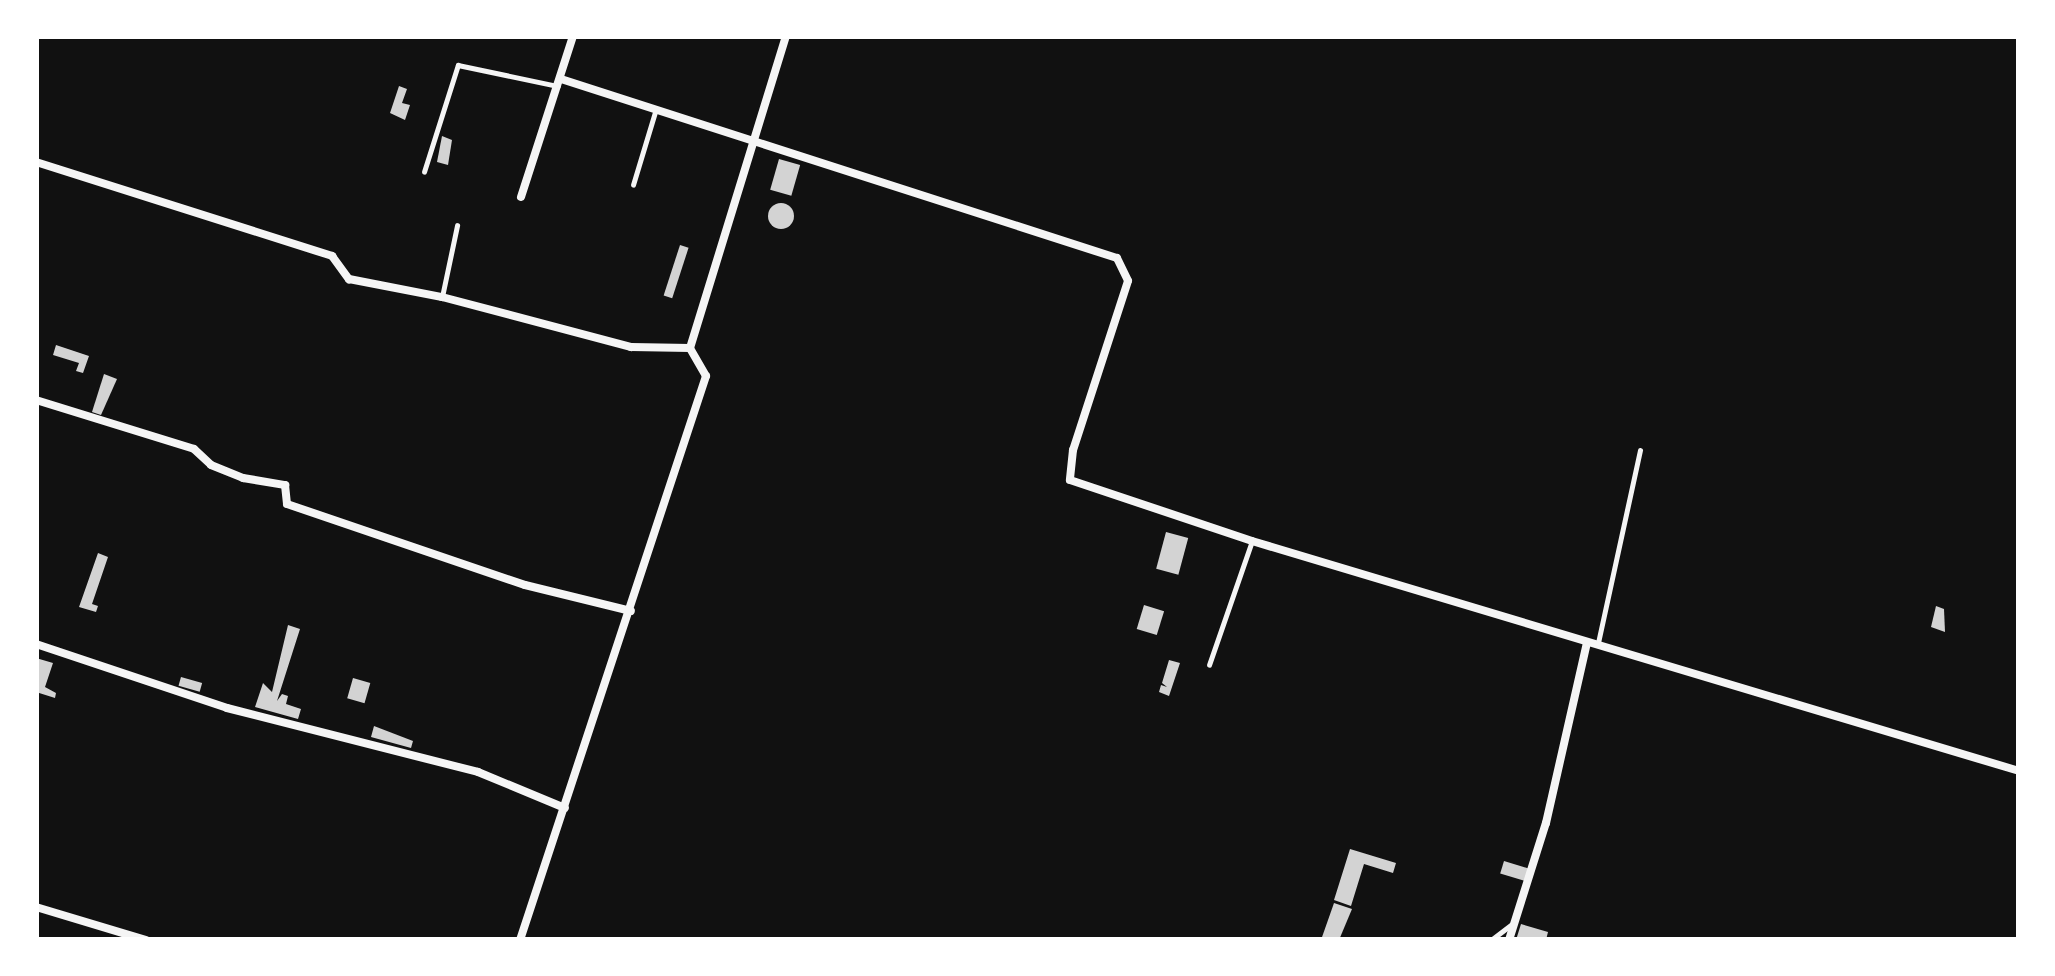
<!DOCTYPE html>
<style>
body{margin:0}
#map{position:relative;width:2055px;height:976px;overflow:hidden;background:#111;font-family:Commissioner,sans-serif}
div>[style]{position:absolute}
.building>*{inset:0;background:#d3d3d3;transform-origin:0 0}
.round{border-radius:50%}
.service>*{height:4.5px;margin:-2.25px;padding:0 2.25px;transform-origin:2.25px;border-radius:2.25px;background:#f5f5f5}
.minor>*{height:8px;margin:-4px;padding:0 4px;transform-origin:4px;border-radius:4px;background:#f5f5f5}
span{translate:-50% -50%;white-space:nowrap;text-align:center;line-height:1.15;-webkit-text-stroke:12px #fff;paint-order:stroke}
.frame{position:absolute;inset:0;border:39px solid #fff;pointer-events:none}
</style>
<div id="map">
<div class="building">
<div style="clip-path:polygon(399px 86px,407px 89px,402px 103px,410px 105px,405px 120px,390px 113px)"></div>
<div style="clip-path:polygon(442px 136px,452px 140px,448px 165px,437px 162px)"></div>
<div style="left:779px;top:159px;width:22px;height:32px;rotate:16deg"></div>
<div class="round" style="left:768px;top:203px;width:26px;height:26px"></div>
<div style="left:680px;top:245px;width:9px;height:53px;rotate:18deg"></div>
<div style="clip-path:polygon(56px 345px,89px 356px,83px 373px,76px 371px,79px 363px,53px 355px)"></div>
<div style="clip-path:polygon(104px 374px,117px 379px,101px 415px,92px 412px)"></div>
<div style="left:1166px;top:532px;width:23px;height:38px;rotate:15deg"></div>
<div style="clip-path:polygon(98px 553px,108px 557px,92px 604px,98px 606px,96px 612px,79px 607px)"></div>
<div style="left:1144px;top:605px;width:21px;height:25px;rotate:17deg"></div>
<div style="clip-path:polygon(1936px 606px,1944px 609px,1945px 632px,1931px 627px)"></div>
<div style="clip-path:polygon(288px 625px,300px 629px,277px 701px,282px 694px,288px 696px,286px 704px,301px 709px,298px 719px,255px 707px,263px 683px,272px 692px)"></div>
<div style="clip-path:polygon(36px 658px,53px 663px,45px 687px,56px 693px,55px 698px,36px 692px)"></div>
<div style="clip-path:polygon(1169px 660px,1180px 663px,1169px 696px,1159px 692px,1161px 685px,1167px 687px,1162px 683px)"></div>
<div style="left:181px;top:677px;width:22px;height:9px;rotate:16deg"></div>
<div style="left:353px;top:678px;width:18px;height:21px;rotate:16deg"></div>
<div style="clip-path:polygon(374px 726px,413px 741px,411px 748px,371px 737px)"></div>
<div style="clip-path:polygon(1350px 849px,1396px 863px,1393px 873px,1364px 864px,1351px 906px,1334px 900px)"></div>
<div style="left:1504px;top:861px;width:27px;height:13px;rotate:17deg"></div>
<div style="clip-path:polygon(1334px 903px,1352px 909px,1339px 940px,1321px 940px)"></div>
<div style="clip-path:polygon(1521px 924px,1548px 932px,1546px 940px,1516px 940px)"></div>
</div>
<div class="service">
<div style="left:424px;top:172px;width:112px;rotate:-72.4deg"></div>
<div style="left:458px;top:65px;width:102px;rotate:11.9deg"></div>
<div style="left:633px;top:185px;width:79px;rotate:-73.2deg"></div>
<div style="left:442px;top:297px;width:73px;rotate:-78.1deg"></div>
<div style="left:1598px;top:643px;width:197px;rotate:-77.7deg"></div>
<div style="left:1209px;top:665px;width:131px;rotate:-70.9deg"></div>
<div style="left:1491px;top:940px;width:25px;rotate:-37deg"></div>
</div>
<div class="minor">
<div style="left:561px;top:79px;width:584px;rotate:17.85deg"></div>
<div style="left:1117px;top:258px;width:25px;rotate:64deg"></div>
<div style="left:1128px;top:281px;width:178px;rotate:108deg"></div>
<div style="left:1073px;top:450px;width:30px;rotate:96deg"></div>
<div style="left:1070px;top:480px;width:192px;rotate:18.5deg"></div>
<div style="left:1252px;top:541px;width:801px;rotate:16.69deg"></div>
<div style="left:36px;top:162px;width:311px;rotate:17.6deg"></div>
<div style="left:332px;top:256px;width:29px;rotate:54deg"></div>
<div style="left:349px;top:279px;width:95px;rotate:11deg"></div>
<div style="left:442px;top:297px;width:196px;rotate:14.8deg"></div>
<div style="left:631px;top:347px;width:59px;rotate:1deg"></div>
<div style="left:521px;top:197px;width:169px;rotate:-72.1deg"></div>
<div style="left:36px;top:400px;width:165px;rotate:17.2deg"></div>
<div style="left:194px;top:449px;width:23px;rotate:43deg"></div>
<div style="left:211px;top:465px;width:35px;rotate:22deg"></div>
<div style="left:243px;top:478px;width:43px;rotate:9.5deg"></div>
<div style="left:285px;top:485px;width:19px;rotate:84deg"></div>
<div style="left:287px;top:504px;width:251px;rotate:18.8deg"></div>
<div style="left:525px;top:585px;width:109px;rotate:13.8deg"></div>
<div style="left:36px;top:644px;width:201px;rotate:18.5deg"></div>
<div style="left:227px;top:708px;width:259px;rotate:14.3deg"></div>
<div style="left:478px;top:772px;width:94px;rotate:22.5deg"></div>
<div style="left:36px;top:907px;width:115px;rotate:16.7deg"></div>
<div style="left:520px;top:940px;width:594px;rotate:-71.75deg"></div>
<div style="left:706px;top:376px;width:32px;rotate:-120deg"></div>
<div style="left:690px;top:348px;width:326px;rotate:-72.9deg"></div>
<div style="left:1509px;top:940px;width:123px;rotate:-72.5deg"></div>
<div style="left:1546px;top:823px;width:185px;rotate:-77.2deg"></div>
</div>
<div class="frame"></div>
</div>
